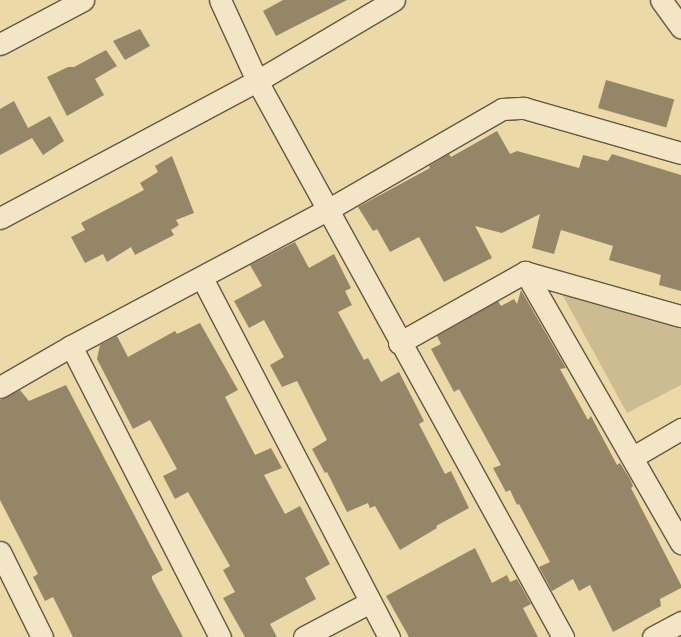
<!DOCTYPE html>
<style>
body{margin:0}
#map{position:relative;width:681px;height:637px;overflow:hidden;background:#ecd9a8;font-family:Alegreya,serif}
div>[style]{position:absolute}
.green>*{inset:0;background:#cdbc91}
.building>*{inset:0;background:#958667;transform-origin:0 0}
.roads{filter:drop-shadow(1px 0 #645743) drop-shadow(-1px 0 #645743) drop-shadow(0 1px #645743) drop-shadow(0 -1px #645743)}
.minor>*{height:21px;margin:-10.5px;padding:0 10.5px;transform-origin:10.5px;border-radius:10.5px;background:#f3e6c6}
span{translate:-50% -50%;white-space:nowrap;text-align:center;line-height:1.15;-webkit-text-stroke:4.5px #f3e6c6;paint-order:stroke}
</style>
<div id="map">
<div class="green">
<div style="clip-path:polygon(557px 285px,681px 326px,681px 385px,627px 413px)"></div>
</div>
<div class="building">
<div style="clip-path:polygon(283px 0,347px 0,276px 36px,263px 11px)"></div>
<div style="clip-path:polygon(140px 29px,150px 46px,125px 60px,113px 41px)"></div>
<div style="clip-path:polygon(106px 50px,117px 66px,95px 79px,104px 95px,67px 116px,47px 77px,68px 67px,74px 67px)"></div>
<div style="left:606px;top:80px;width:71px;height:29px;rotate:16deg"></div>
<div style="clip-path:polygon(14px 101px,28px 128px,50px 116px,64px 141px,43px 155px,32px 138px,0 155px,0 109px)"></div>
<div style="clip-path:polygon(497px 131px,510px 154px,517px 151px,579px 168px,583px 155px,608px 161px,612px 154px,681px 175px,681px 291px,659px 285px,661px 275px,609px 260px,613px 246px,561px 230px,554px 254px,532px 248px,540px 214px,502px 233px,475px 226px,492px 258px,444px 282px,419px 237px,390px 252px,377px 229px,373px 231px,358px 207px,430px 168px,429px 166px,449px 154px,451px 157px)"></div>
<div style="clip-path:polygon(172px 156px,194px 213px,176px 220px,179px 225px,171px 230px,174px 235px,135px 255px,131px 247px,107px 262px,103px 254px,85px 263px,71px 237px,85px 230px,81px 223px,144px 190px,140px 183px,158px 172px,155px 166px)"></div>
<div style="clip-path:polygon(295px 242px,309px 268px,334px 254px,351px 288px,345px 291px,352px 305px,338px 312px,364px 360px,368px 358px,381px 382px,399px 372px,424px 421px,419px 424px,445px 474px,451px 471px,469px 508px,436px 526px,437px 528px,400px 550px,375px 506px,370px 508px,368px 503px,347px 512px,327px 472px,325px 473px,312px 449px,327px 440px,297px 381px,282px 387px,270px 365px,284px 357px,264px 320px,249px 328px,234px 301px,262px 286px,250px 265px)"></div>
<div style="clip-path:polygon(521px 290px,566px 368px,560px 369px,588px 420px,591px 416px,617px 465px,620px 463px,630px 479px,633px 486px,631px 488px,681px 585px,681px 588px,660px 599px,661px 606px,613px 632px,590px 585px,579px 591px,573px 579px,552px 591px,539px 567px,550px 562px,519px 504px,517px 505px,510px 490px,506px 492px,493px 468px,501px 465px,459px 389px,454px 392px,431px 349px,441px 344px,437px 336px,498px 301px,501px 306px,514px 299px,517px 304px)"></div>
<div style="clip-path:polygon(200px 323px,238px 390px,225px 397px,255px 455px,271px 448px,282px 468px,264px 475px,285px 514px,300px 506px,330px 564px,305px 578px,316px 599px,270px 624px,277px 637px,245px 637px,223px 598px,235px 592px,223px 570px,230px 566px,188px 492px,175px 499px,163px 476px,177px 469px,150px 420px,133px 429px,97px 359px,100px 345px,117px 336px,128px 357px,175px 331px,177px 334px)"></div>
<div style="clip-path:polygon(66px 385px,163px 570px,152px 576px,152px 579px,183px 637px,73px 637px,53px 597px,45px 601px,33px 577px,38px 574px,0 500px,0 400px,20px 390px,29px 401px)"></div>
<div style="clip-path:polygon(475px 548px,492px 583px,507px 575px,510px 582px,517px 579px,531px 604px,523px 608px,538px 637px,409px 637px,386px 596px)"></div>
</div>
<div class="roads">
<div class="minor">
<div style="left:220px;top:0;width:89px;rotate:65.4deg"></div>
<div style="left:257px;top:81px;width:635px;rotate:61.17deg"></div>
<div style="left:661px;top:0;width:34px;rotate:54deg"></div>
<div style="left:0;top:44px;width:94px;rotate:-27.9deg"></div>
<div style="left:0;top:218px;width:291px;rotate:-28.1deg"></div>
<div style="left:257px;top:81px;width:159px;rotate:-30.6deg"></div>
<div style="left:525px;top:272px;width:313px;rotate:60.1deg"></div>
<div style="left:202px;top:278px;width:405px;rotate:62.5deg"></div>
<div style="left:399px;top:343px;width:145px;rotate:-29.4deg"></div>
<div style="left:525px;top:272px;width:162px;rotate:15.8deg"></div>
<div style="left:71px;top:346px;width:327px;rotate:62.9deg"></div>
<div style="left:0;top:387px;width:82px;rotate:-30deg"></div>
<div style="left:71px;top:346px;width:292px;rotate:-28deg"></div>
<div style="left:329px;top:209px;width:200px;rotate:-30deg"></div>
<div style="left:502px;top:109px;width:22px;rotate:-3deg"></div>
<div style="left:524px;top:108px;width:163px;rotate:16deg"></div>
<div style="left:633px;top:457px;width:56px;rotate:-30.3deg"></div>
<div style="left:0;top:552px;width:95px;rotate:63.7deg"></div>
<div style="left:304px;top:637px;width:75px;rotate:-27.9deg"></div>
<div style="left:653px;top:637px;width:32px;rotate:-28deg"></div>
</div>
</div>
</div>
